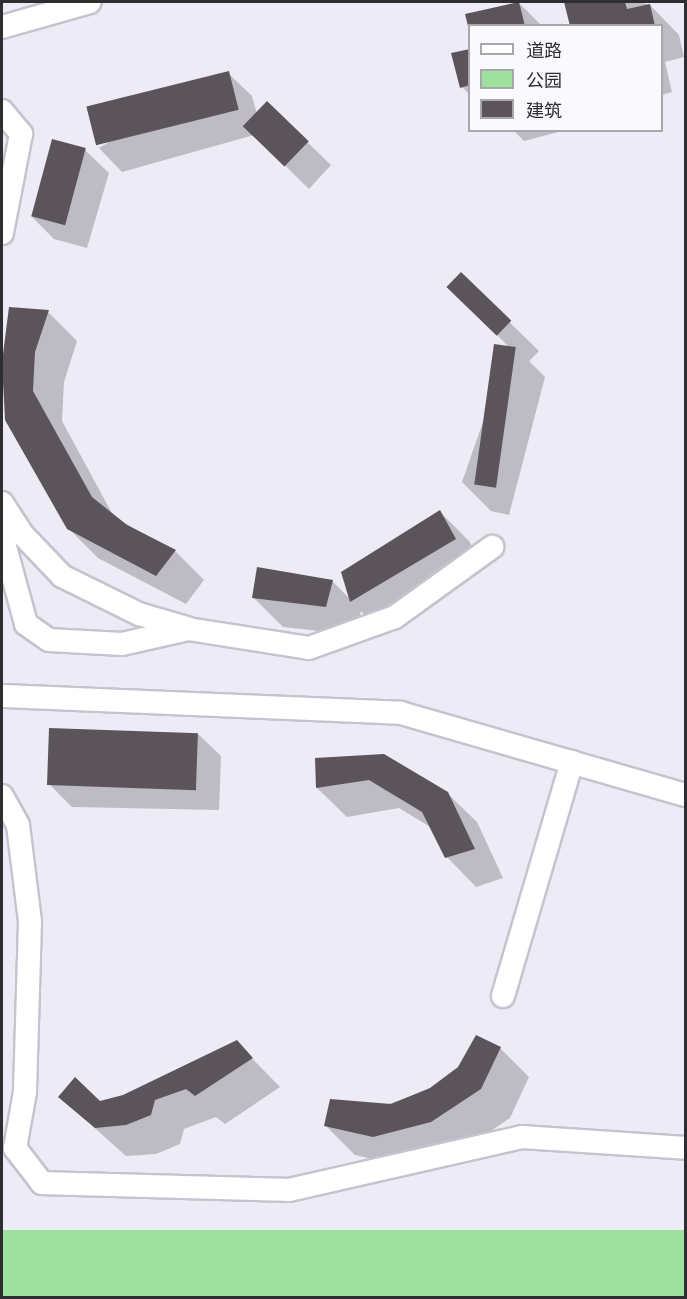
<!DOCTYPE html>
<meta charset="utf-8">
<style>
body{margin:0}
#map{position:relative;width:687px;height:1299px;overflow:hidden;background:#edebf6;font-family:"Golos Text","Noto Sans SC",sans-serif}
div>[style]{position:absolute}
.green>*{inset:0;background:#9ee19e;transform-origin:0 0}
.shadow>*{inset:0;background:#0003}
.building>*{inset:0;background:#5c545b;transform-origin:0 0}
.roads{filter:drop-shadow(2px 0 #c5c4ce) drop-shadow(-2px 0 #c5c4ce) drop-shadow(0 2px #c5c4ce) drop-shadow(0 -2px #c5c4ce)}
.minor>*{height:22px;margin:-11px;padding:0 11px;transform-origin:11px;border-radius:11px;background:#fff}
span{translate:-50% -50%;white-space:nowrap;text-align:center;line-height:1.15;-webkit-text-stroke:6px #fafafe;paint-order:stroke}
.frame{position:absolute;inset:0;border:3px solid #2e2e32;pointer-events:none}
.legend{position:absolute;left:468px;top:24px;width:195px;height:108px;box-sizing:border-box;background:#fafafe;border:2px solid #a8a8ac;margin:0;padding:8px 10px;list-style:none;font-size:18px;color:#2e2e32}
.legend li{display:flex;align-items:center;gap:12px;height:30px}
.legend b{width:30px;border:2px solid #a8a8ac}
</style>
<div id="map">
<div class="green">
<div style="left:685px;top:1230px;width:67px;height:683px;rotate:90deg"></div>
</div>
<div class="shadow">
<div style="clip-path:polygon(518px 2px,542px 26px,470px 26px,467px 15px)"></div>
<div style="clip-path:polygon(565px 2px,640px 2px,650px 5px,679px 35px,684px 57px,665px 62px,672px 92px,662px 95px,662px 26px,572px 26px)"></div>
<div style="clip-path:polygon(470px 50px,470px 95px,462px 87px)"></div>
<div style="clip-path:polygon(228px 73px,252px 96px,257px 114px,267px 103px,331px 165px,309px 189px,254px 135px,122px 172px,99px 148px)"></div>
<div style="clip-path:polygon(513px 130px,566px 130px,524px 141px)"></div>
<div style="clip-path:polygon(85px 150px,109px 173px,87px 248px,54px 239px,31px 216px)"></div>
<div style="clip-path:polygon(461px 275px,539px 351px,529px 361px,545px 377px,509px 515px,491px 511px,462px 482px,509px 347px,450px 288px)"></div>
<div style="clip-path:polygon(10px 309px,48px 312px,77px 341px,64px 382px,62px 421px,114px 517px,175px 551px,204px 580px,186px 604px,98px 558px,68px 528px,7px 419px,2px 374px)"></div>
<div style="clip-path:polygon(440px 512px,469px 541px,484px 568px,380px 631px,361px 611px,355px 635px,283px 627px,254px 598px,332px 581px,351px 600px)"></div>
<div style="clip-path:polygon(197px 733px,221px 756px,219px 810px,72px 807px,49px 784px)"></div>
<div style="clip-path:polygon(316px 760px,447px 793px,477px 822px,503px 878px,476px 887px,447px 857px,432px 828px,399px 808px,347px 817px,317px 788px)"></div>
<div style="clip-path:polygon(236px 1042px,280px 1087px,225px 1124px,216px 1117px,184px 1129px,180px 1144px,156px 1154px,126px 1156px,60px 1097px,100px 1102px,124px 1096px)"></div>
<div style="clip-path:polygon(500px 1048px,529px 1077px,510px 1118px,461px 1151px,403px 1166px,355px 1155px,326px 1126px,431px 1089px)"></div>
</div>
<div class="building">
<div style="clip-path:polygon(519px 2px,525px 26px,468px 26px,465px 14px)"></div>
<div style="clip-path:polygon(564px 2px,625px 2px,627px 9px,650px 4px,655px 26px,570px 26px)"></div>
<div style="clip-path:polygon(470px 49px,470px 85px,460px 88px,451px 53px)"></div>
<div style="left:229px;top:71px;width:40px;height:147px;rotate:76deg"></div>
<div style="left:267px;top:101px;width:58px;height:35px;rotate:44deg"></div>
<div style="left:52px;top:139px;width:35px;height:80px;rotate:15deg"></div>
<div style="left:461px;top:272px;width:70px;height:21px;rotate:44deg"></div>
<div style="clip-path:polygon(9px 307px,49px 310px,35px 352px,33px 391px,92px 497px,127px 525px,176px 550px,156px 576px,67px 529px,5px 420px,2px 362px)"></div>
<div style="left:494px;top:344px;width:22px;height:142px;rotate:8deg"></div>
<div style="clip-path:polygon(440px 510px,456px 539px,350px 602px,341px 572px)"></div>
<div style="clip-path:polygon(257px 567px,333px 580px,326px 607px,252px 598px)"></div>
<div style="left:49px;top:728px;width:149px;height:57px;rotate:2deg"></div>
<div style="clip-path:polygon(384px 754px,448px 792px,475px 849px,445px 858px,422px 812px,369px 780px,316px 788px,315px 758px)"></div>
<div style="clip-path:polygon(476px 1035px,501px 1047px,481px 1089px,431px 1122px,373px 1137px,324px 1126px,330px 1099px,391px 1104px,430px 1088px,458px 1067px)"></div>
<div style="clip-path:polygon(237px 1040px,253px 1058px,195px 1096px,186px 1089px,155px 1100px,151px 1115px,126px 1125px,95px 1128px,58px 1097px,75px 1077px,100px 1101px,123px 1095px)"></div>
</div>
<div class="roads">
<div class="minor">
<div style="left:2px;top:27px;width:91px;rotate:-15.9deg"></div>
<div style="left:2px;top:111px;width:30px;rotate:50deg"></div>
<div style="left:21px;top:134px;width:101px;rotate:100.9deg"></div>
<div style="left:2px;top:503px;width:38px;rotate:57deg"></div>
<div style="left:23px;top:535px;width:57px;rotate:46.4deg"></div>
<div style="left:62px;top:576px;width:86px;rotate:26.3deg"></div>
<div style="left:139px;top:614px;width:50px;rotate:16.3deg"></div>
<div style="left:2px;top:536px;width:91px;rotate:74.7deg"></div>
<div style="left:26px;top:624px;width:28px;rotate:35deg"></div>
<div style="left:49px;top:640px;width:73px;rotate:3.1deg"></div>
<div style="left:122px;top:644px;width:68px;rotate:-12.8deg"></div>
<div style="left:188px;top:629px;width:122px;rotate:8.9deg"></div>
<div style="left:309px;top:648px;width:91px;rotate:-19.8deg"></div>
<div style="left:395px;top:617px;width:120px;rotate:-35.8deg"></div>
<div style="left:2px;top:696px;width:399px;rotate:2.4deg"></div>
<div style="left:401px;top:713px;width:297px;rotate:16.1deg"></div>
<div style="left:2px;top:796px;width:33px;rotate:61deg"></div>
<div style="left:18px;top:825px;width:98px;rotate:82.9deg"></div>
<div style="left:30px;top:922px;width:170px;rotate:91.7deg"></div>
<div style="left:25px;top:1092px;width:57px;rotate:100.1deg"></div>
<div style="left:15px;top:1148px;width:44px;rotate:52.4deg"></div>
<div style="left:42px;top:1183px;width:247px;rotate:1.6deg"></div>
<div style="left:289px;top:1190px;width:239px;rotate:-12.8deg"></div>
<div style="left:522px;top:1137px;width:164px;rotate:3.8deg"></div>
<div style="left:503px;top:996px;width:244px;rotate:-73.6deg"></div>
</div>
</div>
<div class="frame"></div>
<ul class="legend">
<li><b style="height:8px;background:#fff"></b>道路</li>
<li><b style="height:16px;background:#9ee19e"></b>公园</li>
<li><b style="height:16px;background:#5c545b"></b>建筑</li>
</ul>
</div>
